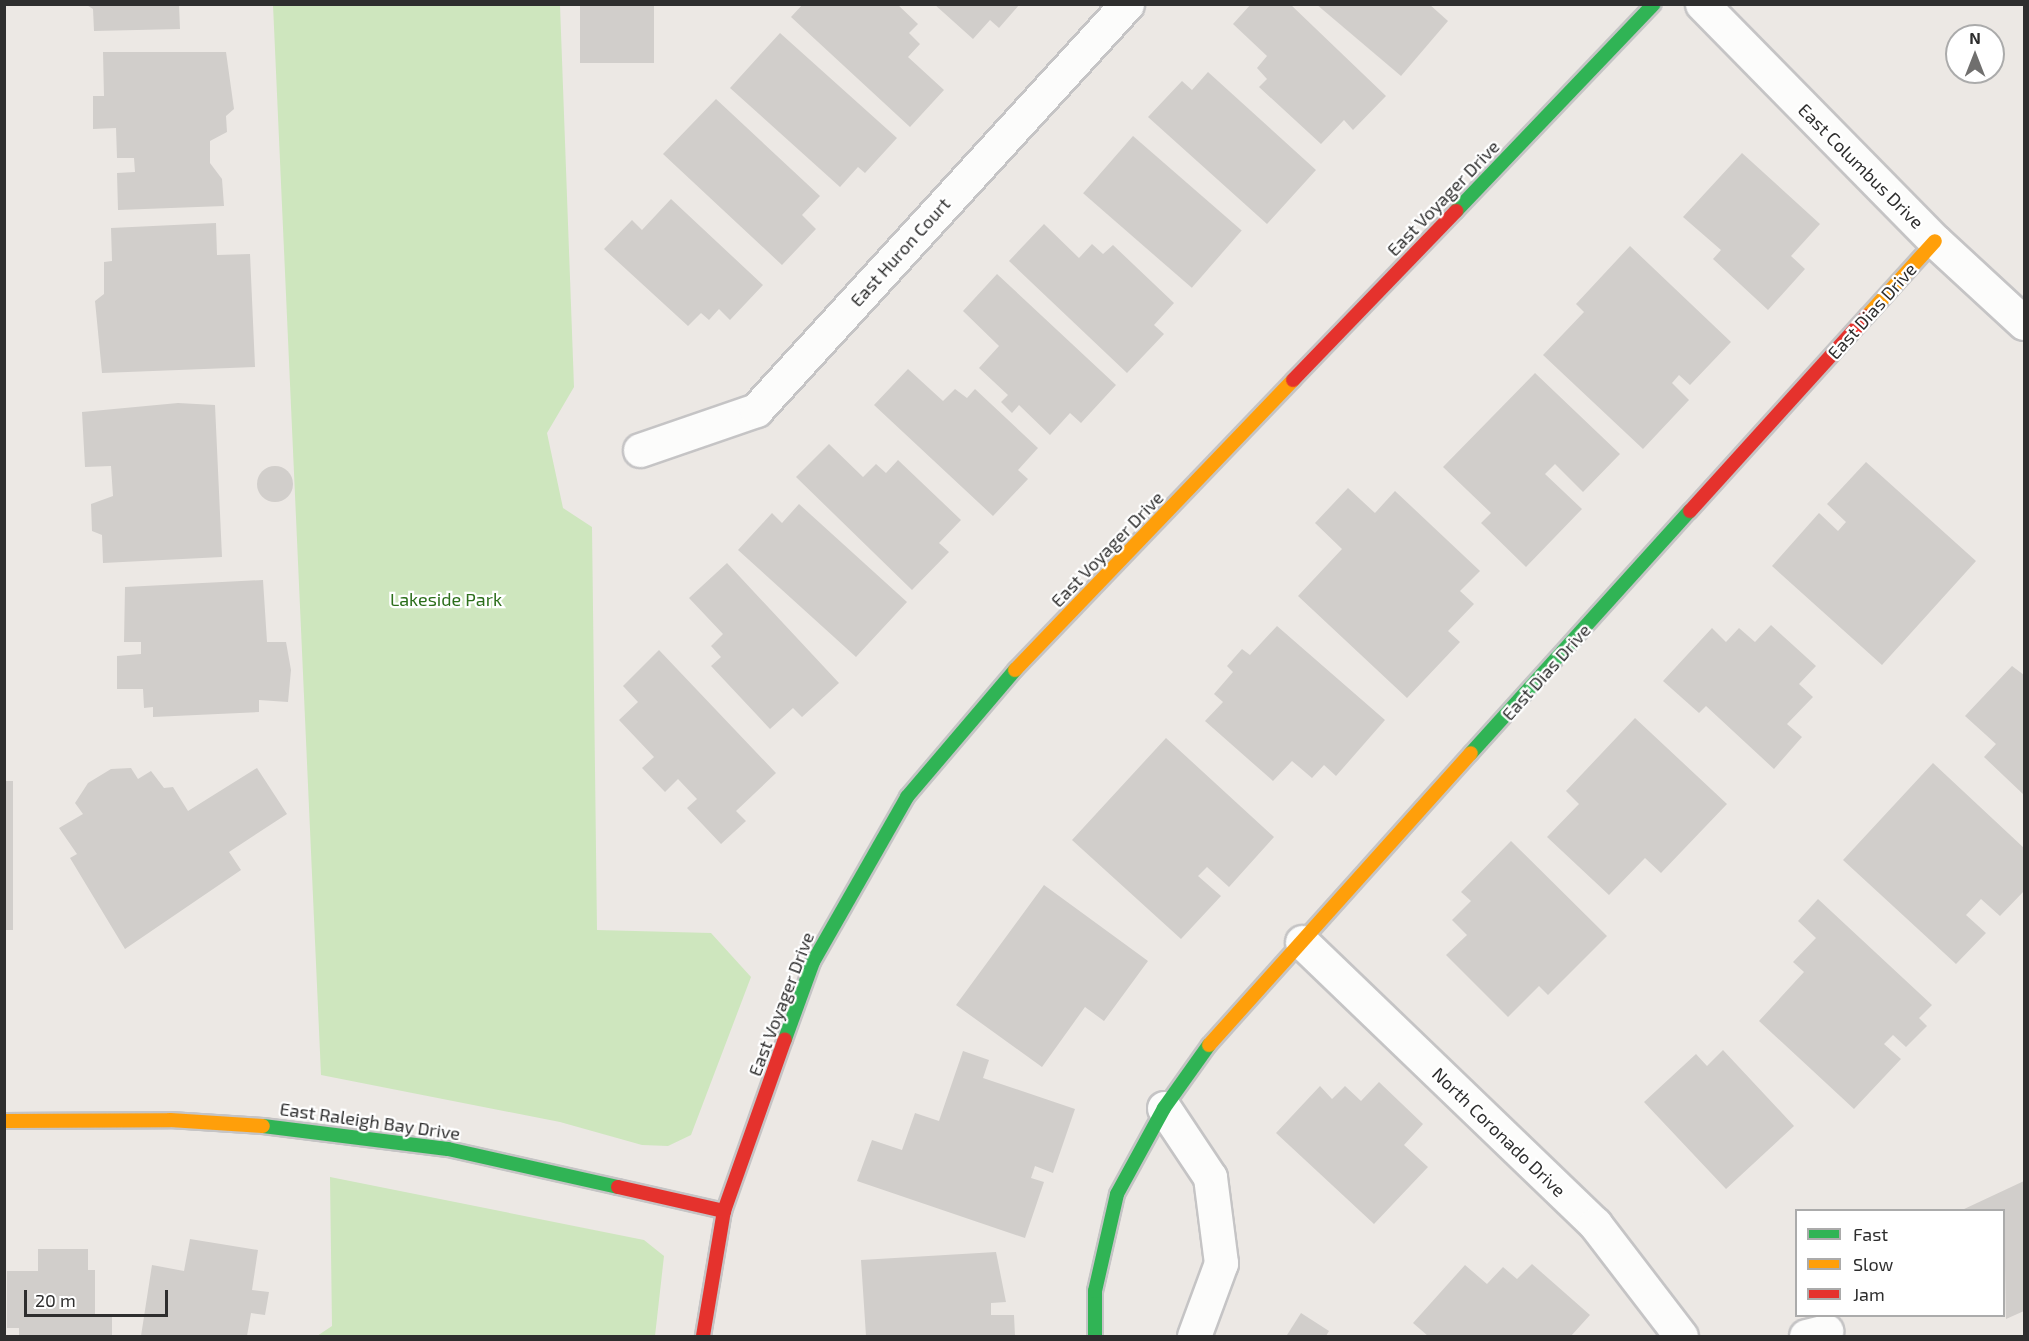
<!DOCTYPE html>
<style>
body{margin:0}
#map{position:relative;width:2029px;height:1341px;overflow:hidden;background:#ece8e4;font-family:"Exo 2",sans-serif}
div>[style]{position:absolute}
.green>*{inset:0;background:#cee6be}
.building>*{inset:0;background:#d1cecb;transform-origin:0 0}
.round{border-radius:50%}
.roads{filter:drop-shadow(2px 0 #c5c4c5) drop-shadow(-2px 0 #c5c4c5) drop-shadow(0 2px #c5c4c5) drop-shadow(0 -2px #c5c4c5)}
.street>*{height:33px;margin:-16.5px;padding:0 16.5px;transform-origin:16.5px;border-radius:16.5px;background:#fcfcfb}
.fast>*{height:14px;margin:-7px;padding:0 7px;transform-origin:7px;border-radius:7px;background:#30b455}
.slow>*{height:14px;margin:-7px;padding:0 7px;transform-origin:7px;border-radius:7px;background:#ff9f0a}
.jam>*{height:14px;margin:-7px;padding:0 7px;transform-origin:7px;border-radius:7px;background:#e5322d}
span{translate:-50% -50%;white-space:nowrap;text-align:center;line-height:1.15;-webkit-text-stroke:4.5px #fff;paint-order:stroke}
.street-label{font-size:18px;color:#2e2e2e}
.park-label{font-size:18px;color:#2c6e1b}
.frame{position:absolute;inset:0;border:6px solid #2e2e2e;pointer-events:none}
.legend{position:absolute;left:1795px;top:1209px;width:210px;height:108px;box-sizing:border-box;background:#fff;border:2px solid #ababab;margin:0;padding:8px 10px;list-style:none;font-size:18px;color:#2e2e2e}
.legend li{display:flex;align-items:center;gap:12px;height:30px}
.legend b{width:30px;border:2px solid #ababab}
.north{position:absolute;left:1945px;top:24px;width:60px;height:60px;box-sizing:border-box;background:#fff;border:2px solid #ababab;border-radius:50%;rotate:0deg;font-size:16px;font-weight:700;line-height:24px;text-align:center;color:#2e2e2e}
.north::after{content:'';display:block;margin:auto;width:21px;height:27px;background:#706f6e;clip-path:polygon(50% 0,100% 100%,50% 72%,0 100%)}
.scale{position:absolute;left:24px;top:1290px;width:144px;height:27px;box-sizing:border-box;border:3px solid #2e2e2e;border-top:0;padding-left:8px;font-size:18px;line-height:21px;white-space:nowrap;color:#2e2e2e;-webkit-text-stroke:4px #fff;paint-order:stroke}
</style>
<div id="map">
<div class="green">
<div style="clip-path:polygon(273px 5px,560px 5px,574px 387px,547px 433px,563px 508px,592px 527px,597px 930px,711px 933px,751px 977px,691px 1135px,668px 1146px,642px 1145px,560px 1122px,321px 1075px)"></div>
<div style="clip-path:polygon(330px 1177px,644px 1240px,664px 1256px,655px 1336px,317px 1336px,332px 1326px)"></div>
</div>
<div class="building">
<div style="clip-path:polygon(85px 4px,179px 4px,180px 29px,94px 31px,93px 9px)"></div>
<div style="left:580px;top:4px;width:74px;height:59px"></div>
<div style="clip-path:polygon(803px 4px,897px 4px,918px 24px,909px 33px,920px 44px,908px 57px,944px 90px,910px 127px,791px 17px)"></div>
<div style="clip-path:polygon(934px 4px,1020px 4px,999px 28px,990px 20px,973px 39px)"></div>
<div style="clip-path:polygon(1251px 4px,1290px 4px,1386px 96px,1353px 130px,1344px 120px,1321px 144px,1259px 87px,1267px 79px,1257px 68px,1267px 56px,1233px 24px)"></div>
<div style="clip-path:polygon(1316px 4px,1429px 4px,1448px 21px,1401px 76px)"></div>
<div style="clip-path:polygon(780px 33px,897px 138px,865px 173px,858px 167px,840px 187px,730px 88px)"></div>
<div style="clip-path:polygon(103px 52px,226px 52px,234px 109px,226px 116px,227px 132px,210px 141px,210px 163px,222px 179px,224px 206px,118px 210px,117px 173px,135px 172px,134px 158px,117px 158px,116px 128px,93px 129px,93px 96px,104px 96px)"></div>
<div style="clip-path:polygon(1208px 72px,1316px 170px,1267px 224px,1148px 117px,1182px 81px,1192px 90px)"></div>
<div style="clip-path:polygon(716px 99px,820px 196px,802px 215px,816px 229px,782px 265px,663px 154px)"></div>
<div style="left:1133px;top:136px;width:144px;height:76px;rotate:41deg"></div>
<div style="clip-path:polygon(1742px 153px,1820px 224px,1791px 256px,1805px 269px,1768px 310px,1713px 259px,1721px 250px,1683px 217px)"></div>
<div style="clip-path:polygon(671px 199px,763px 285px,730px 320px,719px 309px,709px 320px,701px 313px,688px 326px,604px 249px,632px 220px,642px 230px)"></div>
<div style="clip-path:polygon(216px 223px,217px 255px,250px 254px,255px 367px,102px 373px,95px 301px,104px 294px,104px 262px,112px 261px,111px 228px)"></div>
<div style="clip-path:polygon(1044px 224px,1079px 258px,1092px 244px,1103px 254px,1113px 245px,1174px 303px,1154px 325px,1164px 334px,1127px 373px,1009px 261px)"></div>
<div style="clip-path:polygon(1630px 246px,1731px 342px,1690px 385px,1679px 375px,1672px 383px,1689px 400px,1643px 449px,1543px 355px,1584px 312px,1576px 304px)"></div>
<div style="clip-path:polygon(997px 274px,1116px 385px,1081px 423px,1070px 413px,1050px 435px,1019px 405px,1012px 413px,1001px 402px,1008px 395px,979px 368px,999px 346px,963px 311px)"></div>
<div style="clip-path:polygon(908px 369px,943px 401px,955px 389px,967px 398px,975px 389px,1038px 448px,1018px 470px,1028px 479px,993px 516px,874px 405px)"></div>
<div style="clip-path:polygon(1535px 373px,1620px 454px,1583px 492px,1555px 464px,1545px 474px,1582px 509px,1526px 567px,1481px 523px,1491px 513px,1443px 467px)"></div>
<div style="clip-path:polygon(178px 403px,215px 405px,222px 557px,103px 563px,102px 535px,92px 531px,91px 504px,113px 496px,111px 466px,85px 467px,82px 412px)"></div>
<div style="clip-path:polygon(829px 444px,863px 477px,876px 464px,886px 473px,898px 460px,961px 520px,939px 543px,949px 552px,912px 590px,796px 477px)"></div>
<div style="clip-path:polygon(1866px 462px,1976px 561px,1882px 665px,1772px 566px,1819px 513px,1838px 531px,1846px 522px,1827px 504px)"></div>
<div class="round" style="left:257px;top:466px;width:36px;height:36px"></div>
<div style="clip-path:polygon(1348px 488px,1375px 513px,1395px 491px,1480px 571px,1460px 591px,1474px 604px,1448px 631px,1460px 642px,1407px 698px,1298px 596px,1342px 549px,1315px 523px)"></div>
<div style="clip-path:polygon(799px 504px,907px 602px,856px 657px,738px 550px,772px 513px,782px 523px)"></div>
<div style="clip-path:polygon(727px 563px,839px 683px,802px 717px,793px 708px,770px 729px,711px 666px,721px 657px,711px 646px,723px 634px,689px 598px)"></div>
<div style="clip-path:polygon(263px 580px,267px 642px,286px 642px,291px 670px,288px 702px,259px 700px,259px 712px,153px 717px,153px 707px,144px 708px,143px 689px,117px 689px,117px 656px,141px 654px,141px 642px,124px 642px,125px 587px)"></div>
<div style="clip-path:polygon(1771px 625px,1816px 666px,1799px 684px,1813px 697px,1787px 724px,1802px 737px,1774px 769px,1706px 706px,1699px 713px,1663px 681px,1712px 628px,1726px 642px,1739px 628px,1755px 642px)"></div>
<div style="clip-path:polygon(1277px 626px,1385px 720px,1336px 776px,1324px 765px,1312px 778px,1292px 761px,1273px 781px,1205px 721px,1223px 702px,1214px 694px,1233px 672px,1227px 666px,1242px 649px,1250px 655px)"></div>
<div style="clip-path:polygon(659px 650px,776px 773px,736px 811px,746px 821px,721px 844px,687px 808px,697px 799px,678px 779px,665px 792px,642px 768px,654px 757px,619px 720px,638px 702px,623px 686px)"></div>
<div style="clip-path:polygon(2012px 666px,2024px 675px,2024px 795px,1984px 757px,1996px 744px,1965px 716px)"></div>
<div style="clip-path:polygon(1635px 718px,1727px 804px,1661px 873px,1645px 858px,1609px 895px,1547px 837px,1579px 804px,1566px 791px)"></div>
<div style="clip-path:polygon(1166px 738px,1274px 837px,1229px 887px,1207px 867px,1198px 876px,1221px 896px,1181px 939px,1072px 840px)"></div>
<div style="clip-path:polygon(1933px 763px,2024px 848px,2024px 891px,2000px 916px,1981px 899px,1966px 915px,1986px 933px,1956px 964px,1843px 860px)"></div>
<div style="clip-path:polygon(131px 768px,138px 779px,151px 771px,164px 788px,173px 787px,188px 811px,257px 768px,287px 814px,229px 852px,241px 870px,125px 949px,70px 858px,77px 854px,59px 828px,83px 814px,75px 803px,88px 783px,111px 769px)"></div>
<div style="left:4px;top:781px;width:9px;height:149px"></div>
<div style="clip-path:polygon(1511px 841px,1607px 936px,1548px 995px,1539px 986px,1508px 1017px,1446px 955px,1467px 935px,1452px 920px,1471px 901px,1461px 892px)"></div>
<div style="clip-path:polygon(1044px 885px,1148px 961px,1104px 1021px,1085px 1007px,1042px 1067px,956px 1005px)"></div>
<div style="clip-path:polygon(1818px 899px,1932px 1005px,1919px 1018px,1927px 1026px,1906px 1047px,1893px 1035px,1884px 1044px,1901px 1059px,1854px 1109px,1759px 1021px,1804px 972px,1793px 962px,1816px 938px,1798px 921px)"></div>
<div style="clip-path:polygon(1723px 1050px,1794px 1126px,1726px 1189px,1644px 1102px,1696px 1054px,1707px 1066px)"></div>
<div style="clip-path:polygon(963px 1051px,989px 1060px,983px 1078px,1075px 1109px,1053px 1173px,1035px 1166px,1031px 1178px,1044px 1182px,1025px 1238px,857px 1181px,872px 1140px,902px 1150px,915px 1113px,939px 1121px)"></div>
<div style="clip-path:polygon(1379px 1082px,1423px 1124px,1404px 1145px,1428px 1167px,1374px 1224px,1276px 1133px,1320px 1086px,1332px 1099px,1345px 1086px,1361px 1101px)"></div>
<div style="clip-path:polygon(2024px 1181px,2024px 1311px,2006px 1319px,2004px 1210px,1962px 1210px)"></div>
<div style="clip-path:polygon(190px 1239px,258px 1250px,252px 1290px,269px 1292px,265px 1315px,251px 1313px,247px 1336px,141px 1336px,152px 1265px,184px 1271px)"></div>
<div style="clip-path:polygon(38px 1249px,88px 1249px,88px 1270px,95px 1270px,95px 1316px,112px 1316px,112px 1336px,19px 1336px,19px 1328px,7px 1328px,7px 1271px,38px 1271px)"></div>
<div style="clip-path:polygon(996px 1252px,1006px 1302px,991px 1303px,991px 1315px,1014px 1315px,1015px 1336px,866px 1336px,861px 1260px)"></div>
<div style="clip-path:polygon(1532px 1264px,1590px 1315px,1571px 1336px,1428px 1336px,1413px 1323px,1465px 1265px,1487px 1284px,1503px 1267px,1517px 1279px)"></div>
<div style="clip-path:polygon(1301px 1313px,1329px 1331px,1326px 1336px,1287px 1335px)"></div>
</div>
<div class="roads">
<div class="street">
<div style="left:1702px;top:4px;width:332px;rotate:45.5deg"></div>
<div style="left:1935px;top:241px;width:121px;rotate:42.7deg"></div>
<div style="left:640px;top:450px;width:123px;rotate:-19deg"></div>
<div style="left:756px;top:410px;width:550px;rotate:-47.58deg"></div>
<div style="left:1302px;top:942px;width:407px;rotate:43.9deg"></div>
<div style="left:1595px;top:1224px;width:141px;rotate:52.5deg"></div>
<div style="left:1164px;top:1108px;width:83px;rotate:56.3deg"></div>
<div style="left:1210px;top:1177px;width:87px;rotate:82.7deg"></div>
<div style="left:1221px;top:1263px;width:78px;rotate:110.3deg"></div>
<div style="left:1806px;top:1336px;width:21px;rotate:-14deg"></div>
</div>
<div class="fast">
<div style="left:1456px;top:211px;width:286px;rotate:-46.3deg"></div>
<div style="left:1471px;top:753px;width:326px;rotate:-47.9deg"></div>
<div style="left:785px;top:1039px;width:82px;rotate:-70deg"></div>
<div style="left:813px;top:962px;width:190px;rotate:-60.3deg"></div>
<div style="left:907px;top:797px;width:167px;rotate:-49.6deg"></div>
<div style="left:263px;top:1126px;width:186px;rotate:7.1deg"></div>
<div style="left:448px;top:1149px;width:174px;rotate:12.6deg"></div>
<div style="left:1095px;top:1336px;width:45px;rotate:-90deg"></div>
<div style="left:1095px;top:1291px;width:99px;rotate:-77.2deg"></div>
<div style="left:1117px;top:1194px;width:98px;rotate:-61.3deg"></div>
<div style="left:1164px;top:1108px;width:77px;rotate:-54.5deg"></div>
</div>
<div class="slow">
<div style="left:1867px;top:316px;width:101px;rotate:-47.8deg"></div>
<div style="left:1015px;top:670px;width:402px;rotate:-46.2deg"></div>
<div style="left:1209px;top:1045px;width:392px;rotate:-48.1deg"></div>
<div style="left:4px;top:1121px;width:166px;rotate:-0.3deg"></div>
<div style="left:170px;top:1120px;width:93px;rotate:3.7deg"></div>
</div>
<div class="jam">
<div style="left:1293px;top:380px;width:235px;rotate:-46deg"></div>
<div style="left:1690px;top:511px;width:263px;rotate:-47.8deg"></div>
<div style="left:618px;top:1187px;width:109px;rotate:12.8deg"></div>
<div style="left:703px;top:1336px;width:127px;rotate:-80.5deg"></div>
<div style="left:724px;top:1211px;width:182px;rotate:-70.5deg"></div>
</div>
</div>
<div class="street-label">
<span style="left:1861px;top:166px;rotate:45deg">East Columbus Drive</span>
<span style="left:1443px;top:198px;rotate:-46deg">East Voyager Drive</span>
<span style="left:900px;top:252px;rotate:-48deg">East Huron Court</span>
<span style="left:1872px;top:311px;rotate:-48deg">East Dias Drive</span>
<span style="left:1107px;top:549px;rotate:-46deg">East Voyager Drive</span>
<span style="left:1546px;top:672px;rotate:-48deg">East Dias Drive</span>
<span style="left:781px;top:1004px;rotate:-69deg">East Voyager Drive</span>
<span style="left:370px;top:1121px;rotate:8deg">East Raleigh Bay Drive</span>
<span style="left:1499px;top:1132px;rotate:44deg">North Coronado Drive</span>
</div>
<div class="park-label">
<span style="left:446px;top:599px">Lakeside Park</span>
</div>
<div class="frame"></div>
<ul class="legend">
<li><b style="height:8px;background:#30b455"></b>Fast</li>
<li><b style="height:8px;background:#ff9f0a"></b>Slow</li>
<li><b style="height:8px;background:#e5322d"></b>Jam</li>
</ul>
<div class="north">N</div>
<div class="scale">20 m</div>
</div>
